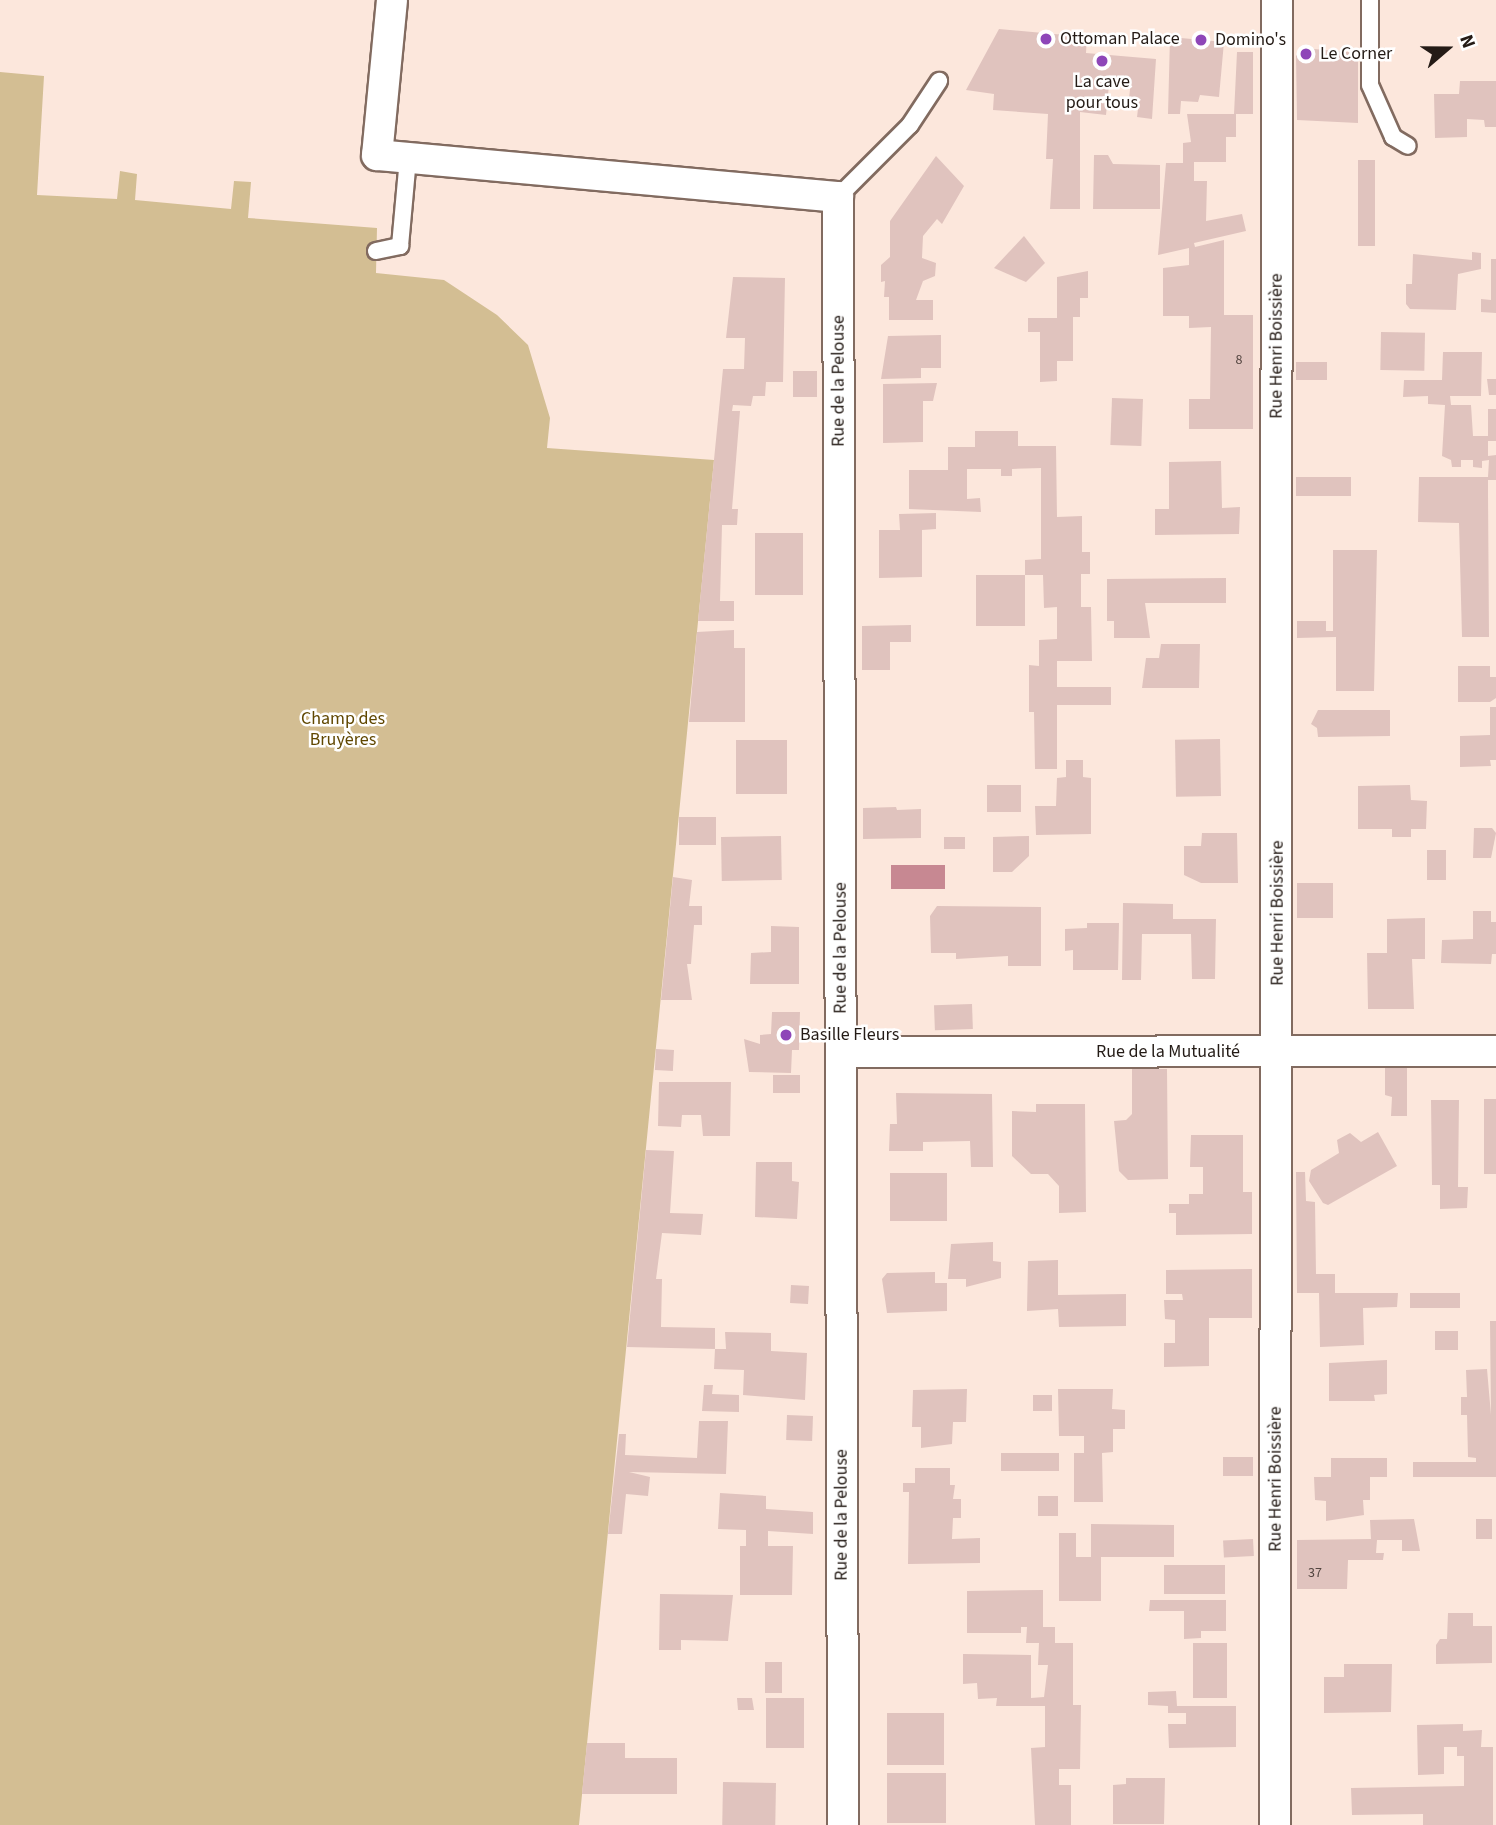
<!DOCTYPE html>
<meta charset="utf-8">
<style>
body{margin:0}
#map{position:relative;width:1496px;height:1825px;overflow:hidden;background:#fce7dc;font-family:"Source Sans 3",sans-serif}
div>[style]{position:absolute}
.green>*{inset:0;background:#d3be93}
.water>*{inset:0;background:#c78892;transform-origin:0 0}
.building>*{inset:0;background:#e0c3be;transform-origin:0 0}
.roads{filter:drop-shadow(2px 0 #826b60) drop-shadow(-2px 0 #826b60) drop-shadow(0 2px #826b60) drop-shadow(0 -2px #826b60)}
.service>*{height:16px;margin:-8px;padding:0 8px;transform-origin:8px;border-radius:8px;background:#fff}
.minor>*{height:30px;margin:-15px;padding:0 15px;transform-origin:15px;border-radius:15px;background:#fff}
.dots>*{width:19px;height:19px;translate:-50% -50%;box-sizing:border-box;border:4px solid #fff;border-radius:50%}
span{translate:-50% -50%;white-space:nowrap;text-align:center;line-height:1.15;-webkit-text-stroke:5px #fff;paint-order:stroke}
.number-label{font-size:14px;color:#534540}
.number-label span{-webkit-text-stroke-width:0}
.poi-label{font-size:18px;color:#241b16}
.left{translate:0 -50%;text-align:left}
.street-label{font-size:18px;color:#241b16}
.park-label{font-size:18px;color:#604700}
.north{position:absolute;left:1412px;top:14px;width:70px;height:70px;-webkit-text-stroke:5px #fff;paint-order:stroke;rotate:70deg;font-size:19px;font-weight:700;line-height:28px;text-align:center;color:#241b16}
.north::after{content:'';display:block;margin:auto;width:24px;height:32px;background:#241b16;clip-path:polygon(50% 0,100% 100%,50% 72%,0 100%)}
</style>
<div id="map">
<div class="green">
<div style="clip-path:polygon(0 72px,44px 76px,37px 195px,117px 199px,120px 171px,137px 174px,135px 200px,231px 209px,234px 181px,251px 182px,248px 218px,377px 228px,376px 273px,444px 280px,497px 315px,528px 345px,550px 418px,547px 448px,714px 460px,579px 1825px,0 1825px)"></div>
</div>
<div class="water">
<div style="left:891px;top:865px;width:54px;height:24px"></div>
</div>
<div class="building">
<div style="clip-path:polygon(999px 29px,1087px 37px,1086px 53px,1156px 59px,1152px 119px,1137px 117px,1138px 109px,1128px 108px,1131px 80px,1121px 79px,1119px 86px,1109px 85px,1106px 115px,1080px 112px,1080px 209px,1050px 209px,1053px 159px,1046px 159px,1048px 114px,993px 110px,994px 94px,966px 90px)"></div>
<div style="clip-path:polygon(1170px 37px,1224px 42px,1219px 97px,1200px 95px,1198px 102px,1181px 101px,1180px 114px,1168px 114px)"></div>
<div style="clip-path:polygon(1303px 48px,1358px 53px,1358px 123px,1297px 120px,1296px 56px)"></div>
<div style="clip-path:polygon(1237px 52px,1253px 52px,1253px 114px,1236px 114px,1236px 137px,1226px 137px,1226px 162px,1194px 162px,1194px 181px,1207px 181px,1206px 221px,1242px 214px,1246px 231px,1194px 243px,1195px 247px,1224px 240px,1224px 315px,1253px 315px,1253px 429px,1189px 429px,1189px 399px,1210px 399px,1211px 327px,1189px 328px,1189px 316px,1163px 316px,1163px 268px,1189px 265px,1189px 248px,1158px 255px,1166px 163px,1183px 163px,1183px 143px,1191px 142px,1187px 114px,1234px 114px)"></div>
<div style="clip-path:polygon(1460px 81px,1496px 81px,1496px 127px,1485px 127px,1484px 120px,1467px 119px,1467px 137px,1435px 138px,1434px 94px,1459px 94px)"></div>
<div style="clip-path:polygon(1094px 155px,1108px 155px,1113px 164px,1160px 165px,1160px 209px,1093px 209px)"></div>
<div style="clip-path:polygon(936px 156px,964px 186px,942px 224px,937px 219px,923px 236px,922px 258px,936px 263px,935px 276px,923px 281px,916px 300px,933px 300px,933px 320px,889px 320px,889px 297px,884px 297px,885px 281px,881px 282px,881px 265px,890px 257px,890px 221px)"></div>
<div style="left:1358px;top:160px;width:17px;height:86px"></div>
<div style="clip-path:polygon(1024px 236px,1045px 263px,1026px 282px,994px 268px)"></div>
<div style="clip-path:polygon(1472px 252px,1481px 253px,1481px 269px,1458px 274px,1456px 310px,1410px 309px,1406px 304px,1406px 284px,1412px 284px,1413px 254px,1472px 260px)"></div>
<div style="clip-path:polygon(1491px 259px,1496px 259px,1496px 313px,1481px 312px,1481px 299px,1491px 300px)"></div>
<div style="clip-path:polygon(1088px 271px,1088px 298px,1080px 298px,1080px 317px,1073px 317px,1073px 361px,1057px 361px,1057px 381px,1040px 382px,1040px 332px,1028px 332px,1028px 318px,1057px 318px,1057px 277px)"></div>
<div style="clip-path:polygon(733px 277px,785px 278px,783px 382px,766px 382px,765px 396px,753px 396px,751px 406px,733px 405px,732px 411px,740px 411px,732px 509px,738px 509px,737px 525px,722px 525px,720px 601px,734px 601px,734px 621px,698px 621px,723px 369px,744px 369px,745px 338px,726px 338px)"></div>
<div style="left:1381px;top:332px;width:44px;height:38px;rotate:1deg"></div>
<div style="clip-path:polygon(941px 335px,941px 368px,921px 368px,921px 378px,881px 379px,888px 336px)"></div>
<div style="clip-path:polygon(1443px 352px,1482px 352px,1481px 396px,1450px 396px,1451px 405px,1471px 405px,1473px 436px,1488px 436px,1488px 409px,1496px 409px,1496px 441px,1488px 441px,1488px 456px,1496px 455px,1496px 480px,1488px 480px,1488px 492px,1489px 637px,1462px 637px,1459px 523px,1418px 522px,1419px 477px,1488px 477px,1489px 460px,1482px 461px,1482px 468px,1473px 467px,1473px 460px,1461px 460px,1461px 467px,1452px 467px,1451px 460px,1442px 456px,1445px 405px,1428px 404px,1428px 396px,1403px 397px,1404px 380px,1442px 380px)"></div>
<div style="left:1296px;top:362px;width:31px;height:18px"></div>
<div style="left:793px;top:371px;width:24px;height:26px"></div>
<div style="clip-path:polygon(1487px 379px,1496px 379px,1496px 395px,1489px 395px)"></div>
<div style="clip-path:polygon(937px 383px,933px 401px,923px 401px,923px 442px,883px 443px,883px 384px)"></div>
<div style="left:1112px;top:398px;width:31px;height:47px;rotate:2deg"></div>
<div style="clip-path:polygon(975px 431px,1018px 431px,1018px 446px,1056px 446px,1057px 517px,1082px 516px,1082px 552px,1090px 552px,1090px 574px,1081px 574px,1081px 607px,1091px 607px,1092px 661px,1057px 661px,1057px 687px,1111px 687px,1111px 705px,1057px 705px,1057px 769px,1035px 769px,1034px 712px,1029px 712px,1029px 665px,1039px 666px,1039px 640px,1057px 639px,1057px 607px,1044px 608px,1043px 575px,1025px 575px,1025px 560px,1041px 559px,1041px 468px,1012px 469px,1012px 476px,1001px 476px,1001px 469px,967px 469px,967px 499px,980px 498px,981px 512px,909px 509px,909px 470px,948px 470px,948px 447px,975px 447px)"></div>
<div style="clip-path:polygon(1221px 461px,1222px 508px,1240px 507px,1239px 534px,1155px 535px,1155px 509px,1169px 509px,1169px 462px)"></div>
<div style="left:1296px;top:477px;width:55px;height:19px"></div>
<div style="clip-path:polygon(936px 513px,936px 529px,922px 530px,922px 577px,879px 578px,879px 530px,900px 530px,899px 514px)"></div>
<div style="left:803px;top:533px;width:62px;height:48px;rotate:90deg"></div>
<div style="clip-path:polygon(1333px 550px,1377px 550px,1374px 691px,1336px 691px,1336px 637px,1297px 638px,1297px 621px,1326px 621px,1326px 631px,1333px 631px)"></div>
<div style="left:1025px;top:575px;width:51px;height:49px;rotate:90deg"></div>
<div style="clip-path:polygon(1226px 578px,1226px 603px,1145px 603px,1150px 638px,1114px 638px,1114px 621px,1107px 621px,1107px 579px)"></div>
<div style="clip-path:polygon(911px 625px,911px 642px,890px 642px,890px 670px,862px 670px,862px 626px)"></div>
<div style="clip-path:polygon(734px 630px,734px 648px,745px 648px,745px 722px,689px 722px,697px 632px)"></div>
<div style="clip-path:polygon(1161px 644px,1200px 644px,1199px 688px,1142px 688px,1146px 658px,1159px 658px)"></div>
<div style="clip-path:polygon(1458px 666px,1490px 666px,1490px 677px,1496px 677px,1496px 698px,1490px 702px,1458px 702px)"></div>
<div style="clip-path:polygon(1490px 707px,1496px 707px,1496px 760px,1490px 760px,1491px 766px,1460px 767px,1460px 736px,1490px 735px)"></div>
<div style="clip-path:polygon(1318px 710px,1390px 710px,1390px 736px,1318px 737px,1317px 728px,1311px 724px)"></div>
<div style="left:1220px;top:739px;width:57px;height:45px;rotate:89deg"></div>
<div style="left:736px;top:740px;width:51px;height:54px"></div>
<div style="clip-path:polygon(1066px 760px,1083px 760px,1083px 777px,1091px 778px,1091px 834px,1036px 835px,1035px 806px,1056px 806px,1057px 778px,1066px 777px)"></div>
<div style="left:987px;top:785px;width:34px;height:27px"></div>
<div style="clip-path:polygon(1410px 785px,1411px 800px,1427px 801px,1426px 829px,1411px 829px,1411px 837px,1392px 837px,1392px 829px,1358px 829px,1358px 786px)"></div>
<div style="clip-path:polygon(896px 807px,897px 810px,921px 809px,921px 838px,863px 839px,863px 808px)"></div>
<div style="left:679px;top:817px;width:37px;height:28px"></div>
<div style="clip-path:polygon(1474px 828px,1492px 828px,1496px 833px,1491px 858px,1473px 858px)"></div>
<div style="clip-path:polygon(1202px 833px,1237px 833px,1238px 883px,1201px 883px,1184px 875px,1184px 846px,1201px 846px)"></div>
<div style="left:781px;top:836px;width:44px;height:60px;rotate:89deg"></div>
<div style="clip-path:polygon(1029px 836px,1029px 856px,1012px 872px,993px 872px,993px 837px)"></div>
<div style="left:944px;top:837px;width:21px;height:12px"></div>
<div style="left:1427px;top:850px;width:19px;height:30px"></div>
<div style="clip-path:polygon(673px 877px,692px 880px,689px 906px,702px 906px,702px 925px,694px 925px,691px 964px,687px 964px,692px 1000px,661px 1000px)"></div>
<div style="left:1297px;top:883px;width:36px;height:35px"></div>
<div style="clip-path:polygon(1123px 903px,1173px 904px,1173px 919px,1216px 919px,1215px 979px,1192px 979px,1191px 934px,1142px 934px,1141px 980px,1122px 980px)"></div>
<div style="clip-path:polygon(937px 906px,1041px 907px,1041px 966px,1008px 966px,1008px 956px,956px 959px,956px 953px,931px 953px,930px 916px)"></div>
<div style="clip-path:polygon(1473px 911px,1491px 911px,1491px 922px,1496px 922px,1496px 954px,1492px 954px,1491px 964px,1441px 963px,1442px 940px,1473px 939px)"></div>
<div style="clip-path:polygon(1425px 918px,1425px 959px,1412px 959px,1414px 1009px,1368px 1009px,1367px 953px,1387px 953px,1387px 919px)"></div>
<div style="clip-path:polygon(1087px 923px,1119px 923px,1118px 970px,1073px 970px,1073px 950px,1065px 951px,1065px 929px,1087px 928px)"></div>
<div style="clip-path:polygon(771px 926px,799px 927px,799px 984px,750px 984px,751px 953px,771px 952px)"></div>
<div style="left:972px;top:1004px;width:25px;height:38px;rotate:88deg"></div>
<div style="clip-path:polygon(772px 1012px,800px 1012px,799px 1050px,792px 1050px,791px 1073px,749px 1072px,744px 1039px,760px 1044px,760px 1035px,771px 1034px)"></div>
<div style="left:656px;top:1049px;width:18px;height:21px;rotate:3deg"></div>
<div style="clip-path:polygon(1385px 1067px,1407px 1068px,1407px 1116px,1391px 1116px,1392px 1097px,1385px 1095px)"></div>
<div style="clip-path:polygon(1132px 1069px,1167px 1069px,1168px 1179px,1128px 1180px,1119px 1171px,1114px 1121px,1126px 1120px,1132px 1114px)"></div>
<div style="left:773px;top:1075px;width:27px;height:18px"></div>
<div style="clip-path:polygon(659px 1082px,731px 1082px,730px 1136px,703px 1136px,701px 1115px,682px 1115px,681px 1127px,658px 1126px)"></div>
<div style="clip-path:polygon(896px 1093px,992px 1094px,993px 1167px,971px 1167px,970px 1141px,923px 1142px,923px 1151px,889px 1151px,890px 1124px,897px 1124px)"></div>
<div style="left:1484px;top:1099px;width:12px;height:75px"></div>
<div style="clip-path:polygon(1431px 1100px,1459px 1100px,1458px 1187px,1468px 1187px,1467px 1208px,1440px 1209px,1440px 1185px,1432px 1185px)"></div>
<div style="clip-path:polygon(1036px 1104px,1085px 1104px,1086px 1212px,1059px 1213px,1059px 1186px,1048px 1174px,1031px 1174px,1012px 1156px,1012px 1111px,1036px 1112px)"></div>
<div style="clip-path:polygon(1378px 1132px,1397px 1166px,1328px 1205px,1323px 1203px,1309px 1181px,1311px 1170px,1339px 1153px,1337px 1140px,1350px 1133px,1361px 1142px)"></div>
<div style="clip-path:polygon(1191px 1135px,1243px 1135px,1243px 1192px,1252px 1192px,1252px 1234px,1176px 1235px,1176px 1213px,1169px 1213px,1169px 1204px,1189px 1204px,1189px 1194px,1203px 1194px,1203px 1167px,1190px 1167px)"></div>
<div style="clip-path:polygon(646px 1150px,674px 1151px,670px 1213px,703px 1214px,701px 1235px,662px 1233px,656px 1279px,662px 1279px,661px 1327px,715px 1328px,715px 1349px,627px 1347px)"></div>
<div style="clip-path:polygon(756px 1162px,792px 1162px,792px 1181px,799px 1182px,797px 1219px,755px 1217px)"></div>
<div style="clip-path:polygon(1296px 1172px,1305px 1172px,1306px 1201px,1315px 1202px,1316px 1274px,1335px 1274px,1335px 1293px,1398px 1293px,1397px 1307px,1363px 1308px,1364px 1345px,1320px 1347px,1319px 1293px,1297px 1293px)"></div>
<div style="left:890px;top:1173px;width:57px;height:48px"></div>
<div style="clip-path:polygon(993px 1242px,993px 1261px,1001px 1262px,1001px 1278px,966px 1287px,966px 1279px,948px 1279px,951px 1244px)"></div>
<div style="clip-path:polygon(1058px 1260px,1058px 1295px,1126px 1294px,1126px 1326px,1059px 1327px,1058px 1309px,1027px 1311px,1028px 1261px)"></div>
<div style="clip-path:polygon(1252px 1269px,1252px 1318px,1209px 1318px,1209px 1366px,1164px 1367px,1164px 1343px,1175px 1343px,1175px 1320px,1165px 1319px,1164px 1300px,1183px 1300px,1182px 1294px,1166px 1294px,1166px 1270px)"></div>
<div style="clip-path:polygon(935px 1272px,935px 1283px,947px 1283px,947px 1311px,887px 1313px,882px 1279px,887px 1273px)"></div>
<div style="left:791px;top:1285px;width:18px;height:18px;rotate:3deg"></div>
<div style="left:1410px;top:1293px;width:50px;height:15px"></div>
<div style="clip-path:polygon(1490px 1321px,1496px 1321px,1496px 1477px,1413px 1477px,1413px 1462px,1476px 1462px,1476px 1458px,1468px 1457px,1467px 1415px,1461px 1415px,1461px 1397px,1467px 1397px,1466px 1370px,1487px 1369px,1491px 1415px)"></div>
<div style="left:1435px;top:1331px;width:23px;height:19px"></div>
<div style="clip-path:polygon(725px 1332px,771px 1333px,771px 1351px,807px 1353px,805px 1400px,743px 1395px,744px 1370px,714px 1369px,715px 1349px,726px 1349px)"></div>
<div style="clip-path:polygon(1387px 1360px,1387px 1394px,1374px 1395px,1375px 1401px,1329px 1401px,1329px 1363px)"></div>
<div style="clip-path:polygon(704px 1385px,713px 1385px,712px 1394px,739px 1395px,739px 1412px,702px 1411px)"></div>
<div style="clip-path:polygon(967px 1389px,966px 1422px,953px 1422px,952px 1444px,921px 1448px,921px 1427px,912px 1427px,913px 1390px)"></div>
<div style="clip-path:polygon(1058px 1389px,1113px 1389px,1112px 1409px,1125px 1410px,1125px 1429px,1113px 1429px,1113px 1452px,1102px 1453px,1103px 1502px,1074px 1502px,1074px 1453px,1084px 1453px,1084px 1436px,1059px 1436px)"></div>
<div style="left:1033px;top:1395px;width:19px;height:16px"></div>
<div style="left:787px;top:1415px;width:26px;height:25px;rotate:2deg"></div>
<div style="clip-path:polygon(699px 1421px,728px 1421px,726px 1474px,629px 1472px,650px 1477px,648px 1496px,626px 1494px,622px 1534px,608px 1534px,619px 1434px,626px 1434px,625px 1455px,697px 1458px)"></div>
<div style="left:1001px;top:1453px;width:58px;height:18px"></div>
<div style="left:1223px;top:1457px;width:30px;height:19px"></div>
<div style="clip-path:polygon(1331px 1458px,1387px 1458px,1387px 1477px,1370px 1477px,1370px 1500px,1363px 1500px,1364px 1515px,1326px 1521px,1326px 1501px,1315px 1500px,1314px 1477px,1331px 1477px)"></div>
<div style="clip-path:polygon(915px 1468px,950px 1468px,950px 1485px,955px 1485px,953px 1499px,961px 1499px,961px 1518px,953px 1518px,952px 1539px,980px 1538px,980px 1563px,908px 1564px,909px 1492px,903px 1492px,903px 1483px,915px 1483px)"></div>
<div style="clip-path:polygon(720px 1493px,766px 1496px,766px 1509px,813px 1512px,813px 1534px,768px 1531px,768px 1546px,793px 1546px,792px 1595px,740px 1595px,740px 1546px,746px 1546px,746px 1530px,718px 1529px)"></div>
<div style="left:1038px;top:1496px;width:20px;height:20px"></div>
<div style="clip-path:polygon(1414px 1519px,1420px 1551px,1402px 1551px,1402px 1540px,1377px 1540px,1376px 1553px,1384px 1553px,1383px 1560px,1348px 1560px,1347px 1589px,1297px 1589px,1297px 1540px,1371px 1539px,1370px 1520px)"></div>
<div style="left:1476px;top:1519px;width:16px;height:20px"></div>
<div style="clip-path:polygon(1091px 1524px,1174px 1525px,1174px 1557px,1101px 1557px,1101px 1601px,1059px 1601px,1059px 1533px,1076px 1533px,1076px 1557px,1091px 1557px)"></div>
<div style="left:1253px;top:1539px;width:17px;height:30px;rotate:87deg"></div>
<div style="left:1225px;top:1565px;width:29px;height:61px;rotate:90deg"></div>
<div style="clip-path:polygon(1043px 1590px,1043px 1627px,1055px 1627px,1055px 1643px,1073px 1643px,1073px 1705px,1081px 1705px,1080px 1769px,1059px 1769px,1059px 1785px,1071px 1785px,1071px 1825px,1035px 1825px,1031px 1748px,1045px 1747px,1045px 1706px,996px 1706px,997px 1698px,978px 1699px,977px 1683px,963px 1684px,963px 1654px,1031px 1655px,1031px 1698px,1044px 1697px,1048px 1665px,1038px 1665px,1039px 1643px,1026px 1643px,1027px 1627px,1021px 1627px,1021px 1633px,967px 1633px,967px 1591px)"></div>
<div style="clip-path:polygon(660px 1594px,733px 1595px,728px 1641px,681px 1640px,681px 1650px,659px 1650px)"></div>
<div style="clip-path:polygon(1150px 1600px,1226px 1600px,1226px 1631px,1201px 1631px,1201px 1638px,1184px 1639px,1184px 1611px,1149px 1611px)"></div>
<div style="clip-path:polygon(1448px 1613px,1473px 1613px,1473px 1626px,1492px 1626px,1492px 1663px,1436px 1664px,1436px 1645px,1440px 1639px,1447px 1639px)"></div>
<div style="left:1193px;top:1643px;width:34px;height:55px"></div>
<div style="left:765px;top:1662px;width:17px;height:31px"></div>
<div style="clip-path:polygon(1344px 1664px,1392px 1664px,1391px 1712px,1324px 1713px,1324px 1677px,1344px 1677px)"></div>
<div style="clip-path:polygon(1176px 1691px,1177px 1706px,1236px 1706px,1236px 1747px,1169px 1748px,1168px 1724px,1186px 1724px,1186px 1713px,1168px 1713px,1168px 1706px,1148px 1705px,1148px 1692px)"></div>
<div style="clip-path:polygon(737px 1698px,752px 1698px,754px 1710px,738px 1710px)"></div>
<div style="left:804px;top:1698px;width:50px;height:38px;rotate:90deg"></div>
<div style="left:887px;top:1713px;width:57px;height:52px"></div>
<div style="clip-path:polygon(1463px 1724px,1463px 1731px,1482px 1730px,1481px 1747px,1493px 1747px,1493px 1825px,1423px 1825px,1423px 1814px,1352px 1815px,1351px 1788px,1464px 1786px,1464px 1756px,1457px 1756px,1457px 1747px,1444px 1747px,1444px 1774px,1418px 1775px,1417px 1725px)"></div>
<div style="clip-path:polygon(587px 1743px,625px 1743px,625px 1758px,677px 1758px,677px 1794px,582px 1794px)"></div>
<div style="left:887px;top:1773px;width:59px;height:50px"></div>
<div style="clip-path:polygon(1126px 1778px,1165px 1778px,1164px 1824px,1113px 1824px,1113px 1785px,1126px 1784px)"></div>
<div style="left:723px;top:1782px;width:53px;height:43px;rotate:1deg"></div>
</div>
<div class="roads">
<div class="service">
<div style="left:1370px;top:0;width:85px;rotate:90deg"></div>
<div style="left:1370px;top:85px;width:57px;rotate:66.1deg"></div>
<div style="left:1393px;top:137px;width:17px;rotate:31deg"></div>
<div style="left:838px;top:197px;width:102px;rotate:-45deg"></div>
<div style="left:910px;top:125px;width:53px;rotate:-56.6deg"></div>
<div style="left:376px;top:251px;width:25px;rotate:-12deg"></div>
<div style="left:400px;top:246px;width:88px;rotate:-84.8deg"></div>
</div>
<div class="minor">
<div style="left:392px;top:0;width:156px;rotate:95.5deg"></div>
<div style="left:377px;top:155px;width:463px;rotate:5.2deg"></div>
<div style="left:838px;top:197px;width:1628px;rotate:89.82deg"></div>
<div style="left:841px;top:1052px;width:655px;rotate:-0.09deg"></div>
<div style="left:1275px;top:1825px;width:1825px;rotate:-89.94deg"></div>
</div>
</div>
<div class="dots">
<div style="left:1046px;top:39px;background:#8e46b8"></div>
<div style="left:1201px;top:40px;background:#8e46b8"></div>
<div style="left:1306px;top:54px;background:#8e46b8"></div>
<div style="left:1102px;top:61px;background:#8e46b8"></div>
<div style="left:786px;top:1035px;background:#8e46b8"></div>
</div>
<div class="number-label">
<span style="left:1239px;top:360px">8</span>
<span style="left:1315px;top:1573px">37</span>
</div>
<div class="poi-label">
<span class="left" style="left:1060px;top:39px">Ottoman Palace</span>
<span class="left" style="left:1215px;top:40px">Domino's</span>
<span class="left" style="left:1320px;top:54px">Le Corner</span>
<span style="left:1102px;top:93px">La cave<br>pour tous</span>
<span class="left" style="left:800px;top:1035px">Basille Fleurs</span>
</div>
<div class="street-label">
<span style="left:1277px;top:346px;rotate:-90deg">Rue Henri Boissière</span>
<span style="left:839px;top:381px;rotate:-90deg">Rue de la Pelouse</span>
<span style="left:1278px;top:913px;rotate:-90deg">Rue Henri Boissière</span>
<span style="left:841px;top:948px;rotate:-90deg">Rue de la Pelouse</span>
<span style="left:1168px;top:1052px">Rue de la Mutualité</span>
<span style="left:1276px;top:1479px;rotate:-90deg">Rue Henri Boissière</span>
<span style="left:842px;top:1515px;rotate:-90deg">Rue de la Pelouse</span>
</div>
<div class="park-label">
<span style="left:343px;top:730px">Champ des<br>Bruyères</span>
</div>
<div class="north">N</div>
</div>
